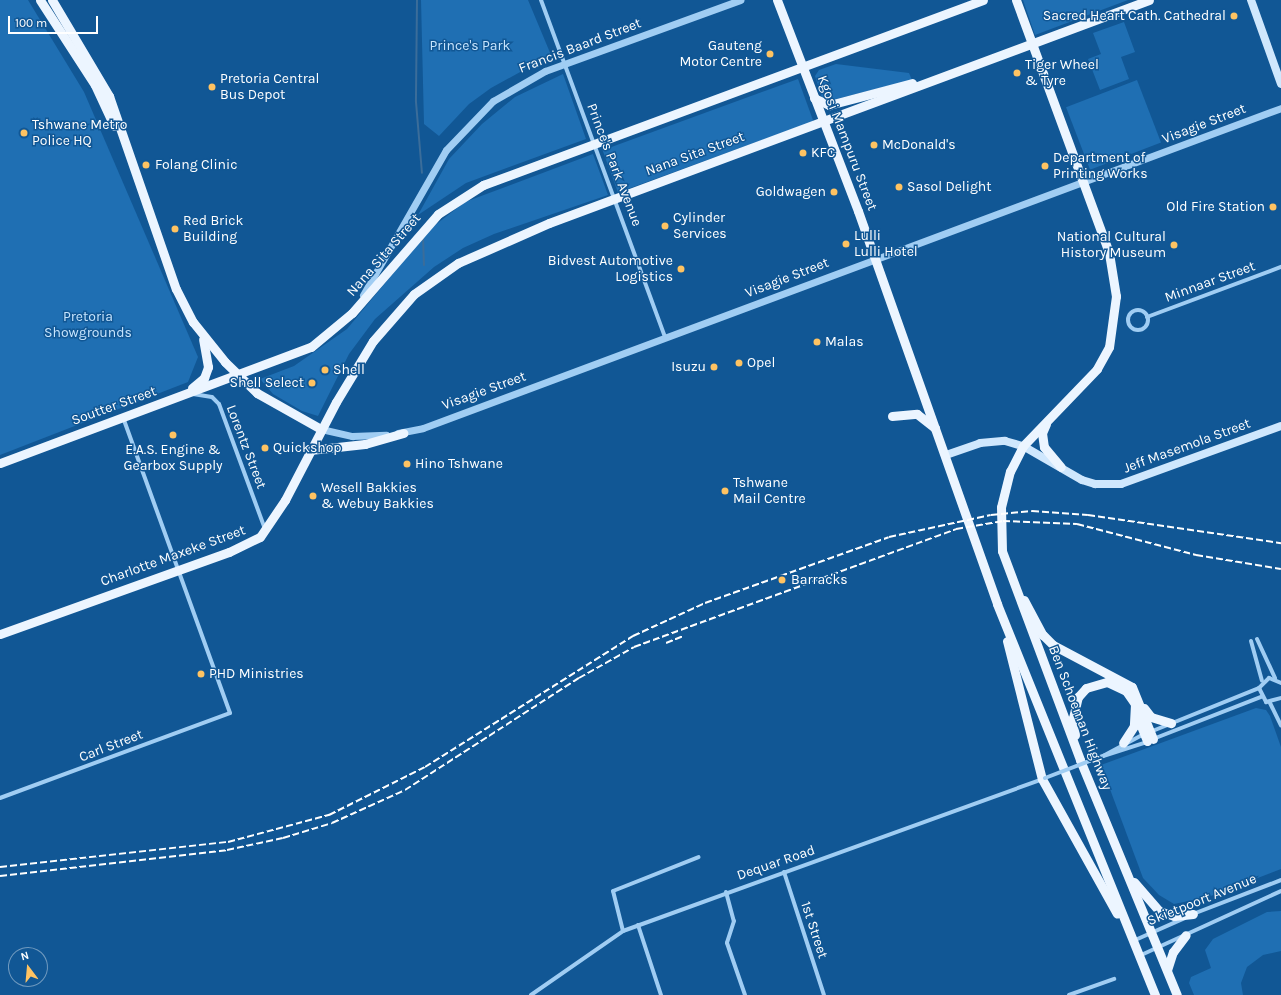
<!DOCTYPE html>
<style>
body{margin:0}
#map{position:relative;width:1281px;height:995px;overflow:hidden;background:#115795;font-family:Karla,sans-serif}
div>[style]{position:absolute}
.green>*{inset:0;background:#1f6fb3;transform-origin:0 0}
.stream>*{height:2px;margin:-1px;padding:0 1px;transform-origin:1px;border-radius:1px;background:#3b6d9a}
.minor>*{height:4px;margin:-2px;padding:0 2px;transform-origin:2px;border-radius:2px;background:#a0cdf3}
.minor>.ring{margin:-2px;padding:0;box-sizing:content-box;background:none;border:4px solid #a0cdf3;border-radius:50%}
.tertiary>*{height:7px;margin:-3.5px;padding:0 3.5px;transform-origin:3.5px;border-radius:3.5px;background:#a0cdf3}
.secondary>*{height:8px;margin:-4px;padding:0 4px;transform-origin:4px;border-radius:4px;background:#cfe7fd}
.primary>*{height:9px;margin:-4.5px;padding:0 4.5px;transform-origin:4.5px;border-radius:4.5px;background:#ecf5ff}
.rail>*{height:2px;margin-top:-1px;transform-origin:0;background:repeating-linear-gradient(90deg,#fff 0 7px,transparent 0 10px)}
.minor-bridge>*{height:4px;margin:-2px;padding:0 2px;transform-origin:2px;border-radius:2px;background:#a0cdf3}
.dots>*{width:11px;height:11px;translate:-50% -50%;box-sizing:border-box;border:2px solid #115795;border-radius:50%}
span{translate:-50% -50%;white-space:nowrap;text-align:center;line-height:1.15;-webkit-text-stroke:3px #115795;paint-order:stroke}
.poi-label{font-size:14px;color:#fff}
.right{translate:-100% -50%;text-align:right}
.left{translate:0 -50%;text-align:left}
.park-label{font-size:14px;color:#c7e5fe}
.street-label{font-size:14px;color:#fff}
.north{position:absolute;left:8px;top:947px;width:40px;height:40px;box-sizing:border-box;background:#115795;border:1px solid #709abf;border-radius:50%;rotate:344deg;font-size:11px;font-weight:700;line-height:16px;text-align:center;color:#fff}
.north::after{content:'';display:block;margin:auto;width:14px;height:18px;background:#ffc362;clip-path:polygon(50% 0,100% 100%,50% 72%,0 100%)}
.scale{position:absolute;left:8px;top:16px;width:90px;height:18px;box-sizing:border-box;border:2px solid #fff;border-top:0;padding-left:5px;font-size:12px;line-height:14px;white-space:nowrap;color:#fff;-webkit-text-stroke:3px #115795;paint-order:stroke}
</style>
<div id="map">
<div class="green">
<div style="clip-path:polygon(0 0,28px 0,84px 92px,198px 357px,188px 382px,0 455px)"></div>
<div style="clip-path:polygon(421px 0,528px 0,551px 55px,491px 88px,469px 104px,439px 136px,424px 124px)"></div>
<div style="clip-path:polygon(1023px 0,1128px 0,1035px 35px)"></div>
<div style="clip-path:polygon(1124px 22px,1135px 52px,1121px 57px,1129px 79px,1100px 90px,1088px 59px,1101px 54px,1093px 33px)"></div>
<div style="clip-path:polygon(836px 64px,909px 73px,912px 80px,828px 101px,822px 98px,815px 76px,819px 70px)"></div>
<div style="clip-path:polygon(563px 74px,586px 139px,466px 183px,418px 215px,449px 159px,482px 124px,515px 97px)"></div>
<div style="left:798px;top:79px;width:45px;height:208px;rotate:70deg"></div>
<div style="left:1137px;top:80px;width:67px;height:76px;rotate:69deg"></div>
<div style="clip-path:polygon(593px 154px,608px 195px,494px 234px,463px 248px,434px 267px,375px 319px,349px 354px,318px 416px,302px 411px,273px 394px,260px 379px,294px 366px,347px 329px,430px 229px,465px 202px)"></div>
<div style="clip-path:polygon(1256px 708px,1266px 710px,1270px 716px,1281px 747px,1281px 869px,1208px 897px,1174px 904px,1159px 895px,1143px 878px,1101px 765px)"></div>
<div style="clip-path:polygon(1281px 911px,1281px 951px,1263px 955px,1247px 967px,1241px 983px,1243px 995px,1194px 995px,1189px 983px,1191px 977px,1211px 968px,1205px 950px,1213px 939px,1267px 912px)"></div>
</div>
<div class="stream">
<div style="left:417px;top:0;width:102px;rotate:90.6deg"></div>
<div style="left:416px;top:102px;width:71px;rotate:85.2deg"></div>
<div style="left:423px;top:237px;width:28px;rotate:88deg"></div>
</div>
<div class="minor">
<div style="left:541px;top:0;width:359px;rotate:69.8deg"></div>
<div class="ring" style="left:1128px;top:310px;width:16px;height:16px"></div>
<div style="left:1147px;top:317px;width:143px;rotate:-20.5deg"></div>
<div style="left:193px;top:394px;width:19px;rotate:9deg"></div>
<div style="left:212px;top:397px;width:10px;rotate:45deg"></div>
<div style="left:219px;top:404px;width:133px;rotate:69.8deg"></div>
<div style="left:1257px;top:639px;width:43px;rotate:65.2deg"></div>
<div style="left:1251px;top:641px;width:41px;rotate:74.6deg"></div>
<div style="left:1281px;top:683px;width:13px;rotate:-157deg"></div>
<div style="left:1269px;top:678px;width:14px;rotate:135deg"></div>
<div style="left:1259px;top:688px;width:16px;rotate:63deg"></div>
<div style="left:1266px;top:702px;width:16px;rotate:-15deg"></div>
<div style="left:1270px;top:703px;width:25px;rotate:64deg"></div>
<div style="left:1150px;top:732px;width:118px;rotate:-22deg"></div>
<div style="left:1153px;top:739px;width:116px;rotate:-21.3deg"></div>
<div style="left:1103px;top:756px;width:47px;rotate:-28.2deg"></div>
<div style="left:1100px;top:757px;width:49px;rotate:-17.7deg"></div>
<div style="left:0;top:798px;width:245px;rotate:-20.3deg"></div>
<div style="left:230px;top:713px;width:314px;rotate:-109.9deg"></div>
<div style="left:784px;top:872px;width:129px;rotate:72deg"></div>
<div style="left:726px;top:892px;width:30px;rotate:75deg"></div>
<div style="left:734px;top:921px;width:23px;rotate:108deg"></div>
<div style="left:727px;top:943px;width:55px;rotate:70.9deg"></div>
<div style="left:1193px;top:914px;width:94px;rotate:-21.1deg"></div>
<div style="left:638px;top:925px;width:74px;rotate:71.8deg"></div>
<div style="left:623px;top:931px;width:41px;rotate:-104deg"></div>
<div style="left:613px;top:891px;width:92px;rotate:-21.6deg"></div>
<div style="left:1133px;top:941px;width:57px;rotate:-23.9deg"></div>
<div style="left:1139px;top:956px;width:156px;rotate:-24.6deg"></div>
<div style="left:531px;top:995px;width:112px;rotate:-34.8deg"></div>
<div style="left:623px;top:931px;width:447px;rotate:-19.9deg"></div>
<div style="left:1069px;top:995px;width:48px;rotate:-19.6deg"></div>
</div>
<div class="tertiary">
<div style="left:363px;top:295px;width:167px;rotate:-60.2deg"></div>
<div style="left:446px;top:150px;width:68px;rotate:-46.2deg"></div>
<div style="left:493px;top:101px;width:60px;rotate:-30deg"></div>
<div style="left:545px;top:71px;width:208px;rotate:-20deg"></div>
<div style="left:321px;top:429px;width:32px;rotate:13deg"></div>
<div style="left:352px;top:436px;width:34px;rotate:-2deg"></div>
<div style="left:398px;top:433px;width:25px;rotate:-11deg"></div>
<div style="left:423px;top:428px;width:916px;rotate:-20.45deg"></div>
</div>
<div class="secondary">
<div style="left:1251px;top:0;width:89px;rotate:70.3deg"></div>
<div style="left:946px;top:455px;width:36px;rotate:-19deg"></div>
<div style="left:980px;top:443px;width:25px;rotate:-5deg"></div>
<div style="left:1005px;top:441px;width:19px;rotate:16deg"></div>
<div style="left:1023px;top:446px;width:68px;rotate:30deg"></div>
<div style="left:1082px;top:480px;width:14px;rotate:17deg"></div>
<div style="left:1095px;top:484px;width:26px"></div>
<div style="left:1121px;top:484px;width:170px;rotate:-19.9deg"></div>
</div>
<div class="primary">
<div style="left:40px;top:0;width:101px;rotate:57.1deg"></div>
<div style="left:95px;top:85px;width:45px;rotate:65.1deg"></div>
<div style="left:52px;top:0;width:112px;rotate:59.3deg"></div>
<div style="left:109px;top:96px;width:204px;rotate:70.9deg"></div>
<div style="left:176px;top:289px;width:37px;rotate:63deg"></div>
<div style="left:193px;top:322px;width:51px;rotate:51.3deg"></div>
<div style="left:225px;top:362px;width:45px;rotate:44.1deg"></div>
<div style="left:257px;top:393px;width:73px;rotate:29.4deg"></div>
<div style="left:777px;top:0;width:226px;rotate:69deg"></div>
<div style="left:858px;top:211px;width:417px;rotate:70.5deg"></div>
<div style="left:997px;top:604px;width:422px;rotate:68deg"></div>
<div style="left:1016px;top:0;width:270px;rotate:69.8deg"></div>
<div style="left:1109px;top:253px;width:44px;rotate:80.8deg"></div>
<div style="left:1116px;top:296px;width:51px;rotate:97.8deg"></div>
<div style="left:1109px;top:347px;width:25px;rotate:119deg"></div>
<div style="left:1097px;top:369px;width:107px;rotate:133.9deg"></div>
<div style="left:1023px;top:446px;width:28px;rotate:117deg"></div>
<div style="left:1010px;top:471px;width:37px;rotate:104deg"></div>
<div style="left:1001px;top:507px;width:44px;rotate:88.7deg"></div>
<div style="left:1002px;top:551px;width:223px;rotate:69.5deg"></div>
<div style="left:1080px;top:760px;width:254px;rotate:67.6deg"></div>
<div style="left:814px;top:98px;width:17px;rotate:25deg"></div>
<div style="left:829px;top:105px;width:86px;rotate:-14.8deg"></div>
<div style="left:192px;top:388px;width:16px;rotate:-40deg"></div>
<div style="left:204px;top:378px;width:12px;rotate:-70deg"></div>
<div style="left:208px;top:367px;width:28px;rotate:-100deg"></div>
<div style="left:892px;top:416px;width:25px;rotate:-5deg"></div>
<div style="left:917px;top:414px;width:23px;rotate:38deg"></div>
<div style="left:1046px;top:424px;width:10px;rotate:114deg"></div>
<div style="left:1042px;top:433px;width:14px;rotate:82deg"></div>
<div style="left:1044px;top:447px;width:26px;rotate:50deg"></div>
<div style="left:310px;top:450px;width:55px;rotate:-6.2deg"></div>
<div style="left:365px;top:444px;width:40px;rotate:-16deg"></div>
<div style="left:0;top:463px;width:332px;rotate:-20.5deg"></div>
<div style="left:311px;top:347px;width:53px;rotate:-39.7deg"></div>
<div style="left:352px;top:313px;width:131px;rotate:-49deg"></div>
<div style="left:438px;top:214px;width:54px;rotate:-32.8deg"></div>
<div style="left:483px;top:185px;width:533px;rotate:-20.3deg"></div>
<div style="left:1024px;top:600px;width:40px;rotate:62deg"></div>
<div style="left:1043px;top:635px;width:14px;rotate:45deg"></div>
<div style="left:1053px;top:645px;width:89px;rotate:28deg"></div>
<div style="left:1132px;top:687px;width:56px;rotate:68deg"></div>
<div style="left:0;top:634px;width:243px;rotate:-19.7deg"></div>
<div style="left:229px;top:552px;width:34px;rotate:-26deg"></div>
<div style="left:260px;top:537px;width:45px;rotate:-56deg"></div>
<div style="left:285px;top:500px;width:110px;rotate:-62.5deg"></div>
<div style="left:336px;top:402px;width:71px;rotate:-58.8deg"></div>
<div style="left:373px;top:341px;width:62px;rotate:-48.9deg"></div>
<div style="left:414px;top:294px;width:54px;rotate:-35.2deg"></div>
<div style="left:458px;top:263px;width:99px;rotate:-23.7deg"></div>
<div style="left:549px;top:223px;width:640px;rotate:-20.39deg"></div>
<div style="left:1007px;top:641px;width:142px;rotate:75.8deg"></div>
<div style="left:1042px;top:779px;width:154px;rotate:60.9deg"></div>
<div style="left:1144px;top:708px;width:11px;rotate:52deg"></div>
<div style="left:1151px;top:717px;width:21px;rotate:17deg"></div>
<div style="left:1137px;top:716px;width:27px;rotate:68deg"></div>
<div style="left:1075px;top:735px;width:17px;rotate:-97deg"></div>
<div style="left:1073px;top:718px;width:22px;rotate:-77deg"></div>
<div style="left:1078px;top:697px;width:12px;rotate:-48deg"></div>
<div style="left:1086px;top:688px;width:22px;rotate:-16deg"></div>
<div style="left:1107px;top:682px;width:21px;rotate:25deg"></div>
<div style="left:1126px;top:691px;width:16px;rotate:55deg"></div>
<div style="left:1135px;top:704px;width:22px;rotate:93deg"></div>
<div style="left:1134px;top:726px;width:20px;rotate:123deg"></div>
<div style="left:1134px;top:882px;width:38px;rotate:49deg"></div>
<div style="left:1159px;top:911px;width:16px;rotate:18deg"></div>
<div style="left:1174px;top:916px;width:19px;rotate:-6deg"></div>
<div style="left:1167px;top:970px;width:19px;rotate:-72deg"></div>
<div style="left:1173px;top:952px;width:21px;rotate:-53deg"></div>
</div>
<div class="rail">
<div style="left:666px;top:643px;width:18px;rotate:-22deg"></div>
<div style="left:0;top:867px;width:229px;rotate:-6.3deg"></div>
<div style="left:228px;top:842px;width:105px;rotate:-15deg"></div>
<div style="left:329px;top:815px;width:107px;rotate:-26.6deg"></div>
<div style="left:425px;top:767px;width:246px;rotate:-32.2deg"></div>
<div style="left:633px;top:636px;width:79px;rotate:-24.6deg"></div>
<div style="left:705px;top:603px;width:195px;rotate:-19.7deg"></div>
<div style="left:889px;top:537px;width:104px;rotate:-12.2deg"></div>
<div style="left:991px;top:515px;width:41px;rotate:-5.6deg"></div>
<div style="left:1032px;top:511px;width:56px;rotate:4.1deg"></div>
<div style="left:1088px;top:515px;width:195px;rotate:8.3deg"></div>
<div style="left:0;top:876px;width:228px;rotate:-6.5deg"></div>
<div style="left:227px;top:850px;width:57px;rotate:-12.1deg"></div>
<div style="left:283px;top:838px;width:51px;rotate:-17deg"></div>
<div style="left:332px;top:823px;width:80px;rotate:-24.3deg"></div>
<div style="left:405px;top:790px;width:207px;rotate:-32.8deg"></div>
<div style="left:579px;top:678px;width:63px;rotate:-29.4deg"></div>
<div style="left:634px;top:647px;width:343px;rotate:-20.1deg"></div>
<div style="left:956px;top:529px;width:48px;rotate:-9.7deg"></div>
<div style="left:1003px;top:521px;width:74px;rotate:2.3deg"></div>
<div style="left:1077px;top:524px;width:123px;rotate:14.6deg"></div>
<div style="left:1196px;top:555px;width:86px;rotate:9.4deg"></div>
</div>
<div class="minor-bridge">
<div style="left:1045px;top:778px;width:59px;rotate:-20.9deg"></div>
</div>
<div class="dots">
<div style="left:1234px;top:16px;background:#ffc362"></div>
<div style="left:770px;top:54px;background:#ffc362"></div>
<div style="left:1017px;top:73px;background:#ffc362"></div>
<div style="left:212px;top:87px;background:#ffc362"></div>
<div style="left:24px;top:133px;background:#ffc362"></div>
<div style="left:874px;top:145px;background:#ffc362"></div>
<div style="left:803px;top:153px;background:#ffc362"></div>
<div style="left:146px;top:165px;background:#ffc362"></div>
<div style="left:1045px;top:166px;background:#ffc362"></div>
<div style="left:899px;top:187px;background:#ffc362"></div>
<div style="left:834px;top:192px;background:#ffc362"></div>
<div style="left:1273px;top:207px;background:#ffc362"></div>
<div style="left:665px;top:226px;background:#ffc362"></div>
<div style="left:175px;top:229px;background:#ffc362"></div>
<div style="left:846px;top:244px;background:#ffc362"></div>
<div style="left:1174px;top:245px;background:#ffc362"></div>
<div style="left:681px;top:269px;background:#ffc362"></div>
<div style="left:817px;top:342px;background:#ffc362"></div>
<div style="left:739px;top:363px;background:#ffc362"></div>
<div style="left:714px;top:367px;background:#ffc362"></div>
<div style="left:325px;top:370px;background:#ffc362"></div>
<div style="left:312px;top:383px;background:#ffc362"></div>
<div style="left:173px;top:435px;background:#ffc362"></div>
<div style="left:265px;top:448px;background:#ffc362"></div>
<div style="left:407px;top:464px;background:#ffc362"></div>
<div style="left:725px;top:491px;background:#ffc362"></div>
<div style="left:313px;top:496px;background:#ffc362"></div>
<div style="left:782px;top:580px;background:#ffc362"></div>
<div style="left:201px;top:674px;background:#ffc362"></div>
</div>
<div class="poi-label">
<span class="right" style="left:1226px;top:16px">Sacred Heart Cath. Cathedral</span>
<span class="right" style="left:762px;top:54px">Gauteng<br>Motor Centre</span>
<span class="left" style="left:1025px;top:73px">Tiger Wheel<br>&amp; Tyre</span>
<span class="left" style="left:220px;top:87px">Pretoria Central<br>Bus Depot</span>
<span class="left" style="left:32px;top:133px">Tshwane Metro<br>Police HQ</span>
<span class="left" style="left:882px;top:145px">McDonald's</span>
<span class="left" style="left:811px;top:153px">KFC</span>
<span class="left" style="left:1053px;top:166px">Department of<br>Printing Works</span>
<span class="left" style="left:155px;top:165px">Folang Clinic</span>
<span class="left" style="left:907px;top:187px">Sasol Delight</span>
<span class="right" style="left:826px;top:192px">Goldwagen</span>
<span class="right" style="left:1265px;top:207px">Old Fire Station</span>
<span class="left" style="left:673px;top:226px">Cylinder<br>Services</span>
<span class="left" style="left:183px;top:229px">Red Brick<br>Building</span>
<span class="left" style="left:854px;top:244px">Lulli<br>Lulli Hotel</span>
<span class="right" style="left:1166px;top:245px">National Cultural<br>History Museum</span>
<span class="right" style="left:673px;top:269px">Bidvest Automotive<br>Logistics</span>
<span class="left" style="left:825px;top:342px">Malas</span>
<span class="left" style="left:747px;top:363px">Opel</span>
<span class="right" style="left:706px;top:367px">Isuzu</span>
<span class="left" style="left:333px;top:370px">Shell</span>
<span class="right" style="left:304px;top:383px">Shell Select</span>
<span class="left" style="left:273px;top:448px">Quickshop</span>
<span style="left:173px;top:458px">E.A.S. Engine &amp;<br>Gearbox Supply</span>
<span class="left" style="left:415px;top:464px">Hino Tshwane</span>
<span class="left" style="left:733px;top:491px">Tshwane<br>Mail Centre</span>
<span class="left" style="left:321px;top:496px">Wesell Bakkies<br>&amp; Webuy Bakkies</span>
<span class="left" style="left:791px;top:580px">Barracks</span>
<span class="left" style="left:209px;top:674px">PHD Ministries</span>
</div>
<div class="park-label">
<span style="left:470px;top:46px">Prince's Park</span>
<span style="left:88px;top:325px">Pretoria<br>Showgrounds</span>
</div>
<div class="street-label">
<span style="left:580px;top:46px;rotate:-21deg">Francis Baard Street</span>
<span style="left:1204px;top:124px;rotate:-21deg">Visagie Street</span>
<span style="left:847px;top:143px;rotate:69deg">Kgosi Mampuru Street</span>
<span style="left:695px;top:154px;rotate:-20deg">Nana Sita Street</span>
<span style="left:614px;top:165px;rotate:69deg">Prince's Park Avenue</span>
<span style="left:384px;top:255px;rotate:-49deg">Nana Sita Street</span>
<span style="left:787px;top:278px;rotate:-21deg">Visagie Street</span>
<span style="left:1210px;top:282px;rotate:-20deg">Minnaar Street</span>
<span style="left:484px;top:391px;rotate:-20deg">Visagie Street</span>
<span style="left:114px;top:406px;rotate:-20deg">Soutter Street</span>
<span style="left:1187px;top:446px;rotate:-20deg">Jeff Masemola Street</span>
<span style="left:246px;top:447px;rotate:69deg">Lorentz Street</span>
<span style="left:173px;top:556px;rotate:-20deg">Charlotte Maxeke Street</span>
<span style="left:1080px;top:718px;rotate:69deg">Ben Schoeman Highway</span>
<span style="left:111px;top:746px;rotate:-21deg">Carl Street</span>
<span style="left:776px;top:863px;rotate:-19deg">Dequar Road</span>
<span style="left:1202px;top:900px;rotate:-22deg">Skietpoort Avenue</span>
<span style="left:814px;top:930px;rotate:72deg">1st Street</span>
</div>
<div class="north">N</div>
<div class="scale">100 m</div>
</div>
